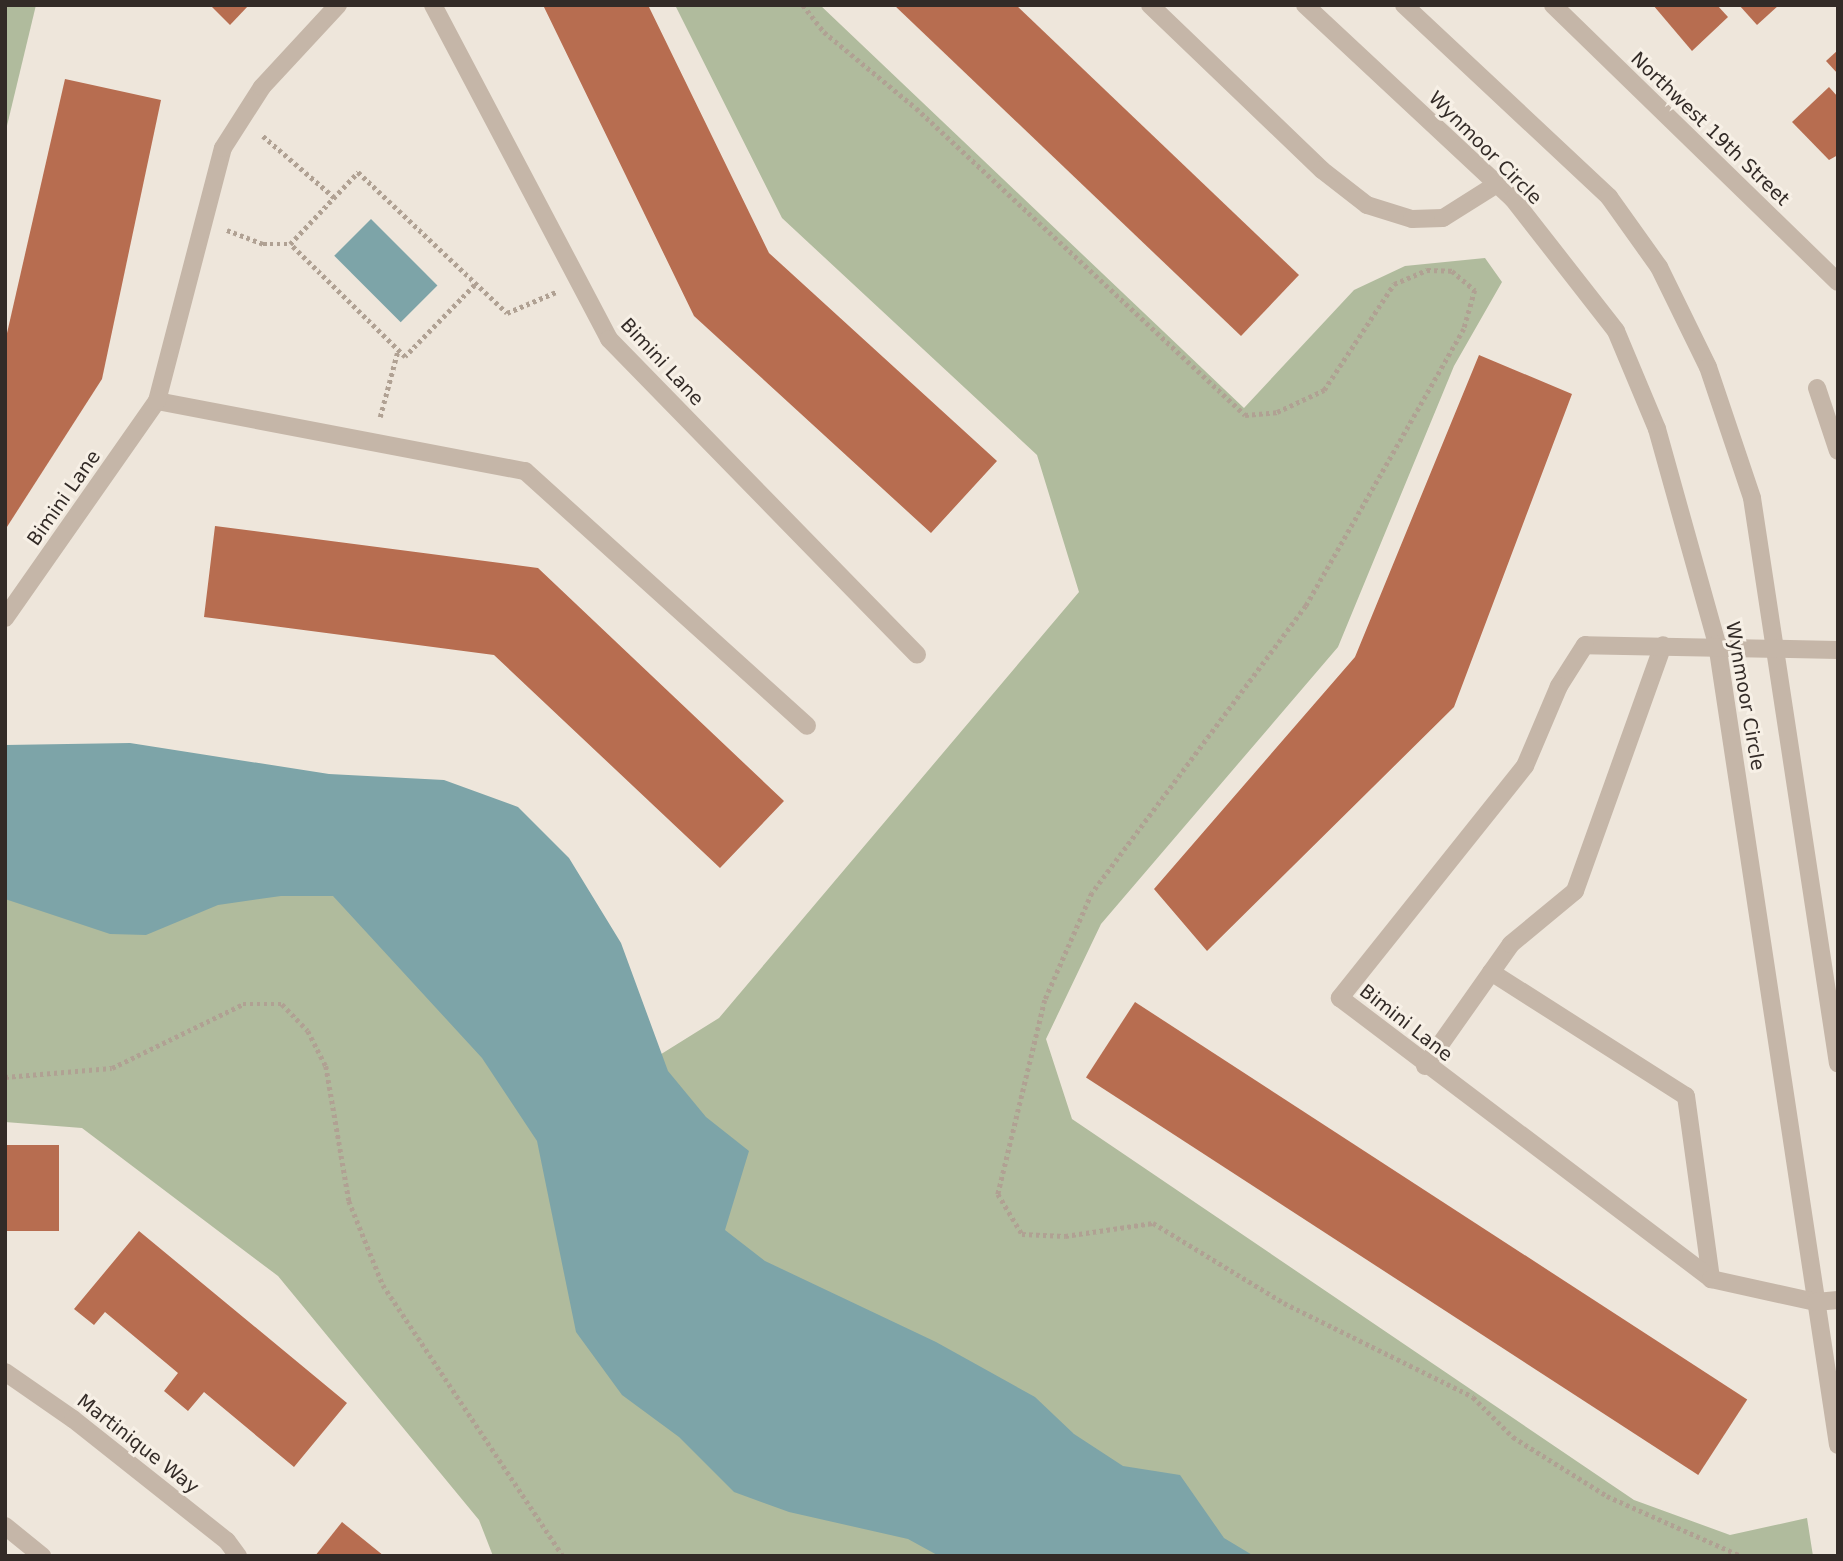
<!DOCTYPE html>
<style>
body{margin:0}
#map{position:relative;width:1843px;height:1561px;overflow:hidden;background:#eee6db;font-family:"DejaVu Sans",sans-serif}
div>[style]{position:absolute}
.green>*{inset:0;background:#b0bb9d}
.water>*{inset:0;background:#7da4a8;transform-origin:0 0}
.building>*{inset:0;background:#b76d50;transform-origin:0 0}
.path>*{height:4.5px;margin-top:-2.25px;transform-origin:0;background:repeating-linear-gradient(90deg,#b0a193 0 3.5px,transparent 0 7px)}
.lane>*{height:18px;margin:-9px;padding:0 9px;transform-origin:9px;border-radius:9px;background:#c5b6a8}
.street>*{height:18px;margin:-9px;padding:0 9px;transform-origin:9px;border-radius:9px;background:#c5b6a8}
span{translate:-50% -50%;white-space:nowrap;text-align:center;line-height:1.15;-webkit-text-stroke:6px #f7f0e6;paint-order:stroke}
.street-label{font-size:19px;color:#332b27}
.frame{position:absolute;inset:0;border:7px solid #332b27;pointer-events:none}
</style>
<div id="map">
<div class="green">
<div style="clip-path:polygon(5px 5px,36px 5px,5px 134px)"></div>
<div style="clip-path:polygon(675px 5px,820px 5px,1244px 408px,1354px 290px,1405px 266px,1485px 258px,1502px 282px,1454px 366px,1338px 647px,1101px 924px,1046px 1039px,1072px 1119px,1634px 1500px,1730px 1535px,1807px 1518px,1813px 1556px,493px 1556px,479px 1520px,278px 1276px,82px 1128px,5px 1122px,5px 822px,369px 813px,634px 1071px,719px 1018px,1079px 592px,1037px 455px,782px 218px)"></div>
</div>
<div class="water">
<div style="left:371px;top:219px;width:94px;height:52px;rotate:45deg"></div>
<div style="clip-path:polygon(130px 743px,329px 774px,444px 780px,518px 807px,569px 858px,621px 943px,668px 1071px,706px 1117px,749px 1151px,725px 1230px,765px 1261px,936px 1342px,1035px 1397px,1074px 1434px,1123px 1466px,1180px 1475px,1224px 1538px,1254px 1556px,939px 1556px,908px 1539px,789px 1512px,734px 1492px,679px 1437px,622px 1395px,576px 1332px,537px 1141px,482px 1058px,333px 896px,281px 896px,218px 905px,146px 935px,110px 934px,5px 899px,5px 745px)"></div>
</div>
<div class="building">
<div style="clip-path:polygon(210px 5px,249px 5px,230px 25px)"></div>
<div style="clip-path:polygon(543px 5px,648px 5px,769px 253px,997px 461px,931px 533px,694px 316px)"></div>
<div style="clip-path:polygon(894px 5px,1016px 5px,1299px 275px,1241px 336px)"></div>
<div style="clip-path:polygon(1653px 5px,1717px 5px,1728px 17px,1692px 51px)"></div>
<div style="clip-path:polygon(1739px 5px,1779px 5px,1757px 25px)"></div>
<div style="clip-path:polygon(1838px 50px,1838px 74px,1826px 61px)"></div>
<div style="clip-path:polygon(65px 79px,161px 100px,102px 379px,5px 530px,5px 342px)"></div>
<div style="clip-path:polygon(1829px 87px,1838px 97px,1838px 155px,1829px 160px,1792px 122px)"></div>
<div style="clip-path:polygon(1479px 355px,1572px 394px,1454px 707px,1207px 951px,1154px 889px,1355px 657px)"></div>
<div style="clip-path:polygon(215px 526px,538px 568px,784px 801px,720px 868px,494px 655px,204px 617px)"></div>
<div style="left:1135px;top:1002px;width:730px;height:90px;rotate:33deg"></div>
<div style="left:5px;top:1145px;width:54px;height:86px"></div>
<div style="clip-path:polygon(139px 1231px,347px 1403px,294px 1467px,204px 1392px,188px 1411px,164px 1391px,178px 1373px,105px 1312px,94px 1325px,74px 1309px)"></div>
<div style="clip-path:polygon(342px 1522px,384px 1556px,315px 1556px)"></div>
</div>
<div class="path">
<div style="left:803px;top:5px;width:34px;rotate:52deg"></div>
<div style="left:824px;top:32px;width:119px;rotate:39.6deg"></div>
<div style="left:916px;top:108px;width:450px;rotate:43deg"></div>
<div style="left:1245px;top:415px;width:32px;rotate:-5deg"></div>
<div style="left:1277px;top:412px;width:52px;rotate:-25.1deg"></div>
<div style="left:1324px;top:390px;width:127px;rotate:-56.6deg"></div>
<div style="left:1394px;top:284px;width:36px;rotate:-23deg"></div>
<div style="left:1427px;top:270px;width:25px;rotate:2deg"></div>
<div style="left:1452px;top:271px;width:30px;rotate:40deg"></div>
<div style="left:1475px;top:290px;width:41px;rotate:105.8deg"></div>
<div style="left:1464px;top:329px;width:319px;rotate:119.7deg"></div>
<div style="left:1306px;top:606px;width:358px;rotate:126.7deg"></div>
<div style="left:1092px;top:893px;width:117px;rotate:113.7deg"></div>
<div style="left:1045px;top:1000px;width:200px;rotate:103.6deg"></div>
<div style="left:998px;top:1194px;width:47px;rotate:59deg"></div>
<div style="left:1022px;top:1234px;width:43px;rotate:2.7deg"></div>
<div style="left:1065px;top:1236px;width:89px;rotate:-8.4deg"></div>
<div style="left:1153px;top:1223px;width:153px;rotate:31.4deg"></div>
<div style="left:1284px;top:1303px;width:211px;rotate:26.4deg"></div>
<div style="left:1473px;top:1397px;width:57px;rotate:45deg"></div>
<div style="left:1513px;top:1437px;width:111px;rotate:32.1deg"></div>
<div style="left:1607px;top:1496px;width:147px;rotate:24.1deg"></div>
<div style="left:263px;top:136px;width:94px;rotate:40.7deg"></div>
<div style="left:227px;top:230px;width:39px;rotate:21deg"></div>
<div style="left:263px;top:244px;width:27px"></div>
<div style="left:475px;top:285px;width:100px;rotate:134.2deg"></div>
<div style="left:405px;top:357px;width:161px;rotate:-135.5deg"></div>
<div style="left:290px;top:244px;width:99px;rotate:-46.6deg"></div>
<div style="left:358px;top:172px;width:205px;rotate:43.4deg"></div>
<div style="left:507px;top:313px;width:53px;rotate:-23.2deg"></div>
<div style="left:380px;top:417px;width:69px;rotate:-75deg"></div>
<div style="left:5px;top:1077px;width:107px;rotate:-4.8deg"></div>
<div style="left:112px;top:1068px;width:146px;rotate:-26deg"></div>
<div style="left:243px;top:1004px;width:39px"></div>
<div style="left:282px;top:1004px;width:37px;rotate:46deg"></div>
<div style="left:308px;top:1031px;width:39px;rotate:63deg"></div>
<div style="left:326px;top:1066px;width:137px;rotate:80.3deg"></div>
<div style="left:349px;top:1201px;width:91px;rotate:68deg"></div>
<div style="left:383px;top:1285px;width:325px;rotate:56.4deg"></div>
</div>
<div class="lane">
<div style="left:1150px;top:5px;width:238px;rotate:43.8deg"></div>
<div style="left:1322px;top:170px;width:57px;rotate:37.9deg"></div>
<div style="left:1367px;top:205px;width:47px;rotate:17.3deg"></div>
<div style="left:1412px;top:219px;width:31px;rotate:-2deg"></div>
<div style="left:1443px;top:218px;width:64px;rotate:-32.2deg"></div>
<div style="left:1817px;top:388px;width:66px;rotate:71.6deg"></div>
<div style="left:1491px;top:972px;width:231px;rotate:32.5deg"></div>
<div style="left:1686px;top:1096px;width:185px;rotate:82.2deg"></div>
<div style="left:1425px;top:1066px;width:149px;rotate:-54.8deg"></div>
<div style="left:1511px;top:944px;width:83px;rotate:-39.6deg"></div>
<div style="left:1575px;top:891px;width:261px;rotate:-70.3deg"></div>
<div style="left:5px;top:1526px;width:48px;rotate:39deg"></div>
</div>
<div class="street">
<div style="left:433px;top:5px;width:378px;rotate:62.2deg"></div>
<div style="left:609px;top:339px;width:441px;rotate:45.7deg"></div>
<div style="left:1305px;top:5px;width:284px;rotate:43deg"></div>
<div style="left:1513px;top:199px;width:167px;rotate:52deg"></div>
<div style="left:1616px;top:331px;width:106px;rotate:67.3deg"></div>
<div style="left:1657px;top:429px;width:223px;rotate:74.4deg"></div>
<div style="left:1717px;top:644px;width:810px;rotate:81.41deg"></div>
<div style="left:1404px;top:5px;width:281px;rotate:43.1deg"></div>
<div style="left:1609px;top:197px;width:86px;rotate:54.5deg"></div>
<div style="left:1659px;top:267px;width:111px;rotate:63.9deg"></div>
<div style="left:1708px;top:367px;width:138px;rotate:71.4deg"></div>
<div style="left:1752px;top:498px;width:572px;rotate:81.36deg"></div>
<div style="left:1553px;top:5px;width:397px;rotate:44.2deg"></div>
<div style="left:157px;top:401px;width:375px;rotate:10.8deg"></div>
<div style="left:525px;top:471px;width:380px;rotate:42.1deg"></div>
<div style="left:5px;top:618px;width:265px;rotate:-55deg"></div>
<div style="left:157px;top:401px;width:261px;rotate:-75.4deg"></div>
<div style="left:223px;top:148px;width:72px;rotate:-57.4deg"></div>
<div style="left:262px;top:87px;width:112px;rotate:-47.2deg"></div>
<div style="left:1838px;top:650px;width:253px;rotate:-178.9deg"></div>
<div style="left:1585px;top:645px;width:49px;rotate:122.4deg"></div>
<div style="left:1559px;top:686px;width:87px;rotate:113deg"></div>
<div style="left:1525px;top:766px;width:297px;rotate:128.6deg"></div>
<div style="left:1340px;top:998px;width:465px;rotate:37.1deg"></div>
<div style="left:1711px;top:1279px;width:107px;rotate:12.4deg"></div>
<div style="left:1816px;top:1302px;width:22px;rotate:-5deg"></div>
<div style="left:5px;top:1372px;width:83px;rotate:34.7deg"></div>
<div style="left:73px;top:1419px;width:196px;rotate:38.4deg"></div>
<div style="left:227px;top:1541px;width:19px;rotate:54deg"></div>
</div>
<div class="street-label">
<span style="left:1710px;top:129px;rotate:44deg">Northwest 19th Street</span>
<span style="left:1485px;top:148px;rotate:45deg">Wynmoor Circle</span>
<span style="left:662px;top:362px;rotate:47deg">Bimini Lane</span>
<span style="left:64px;top:498px;rotate:-55deg">Bimini Lane</span>
<span style="left:1745px;top:696px;rotate:80deg">Wynmoor Circle</span>
<span style="left:1406px;top:1023px;rotate:38deg">Bimini Lane</span>
<span style="left:138px;top:1444px;rotate:38deg">Martinique Way</span>
</div>
<div class="frame"></div>
</div>
